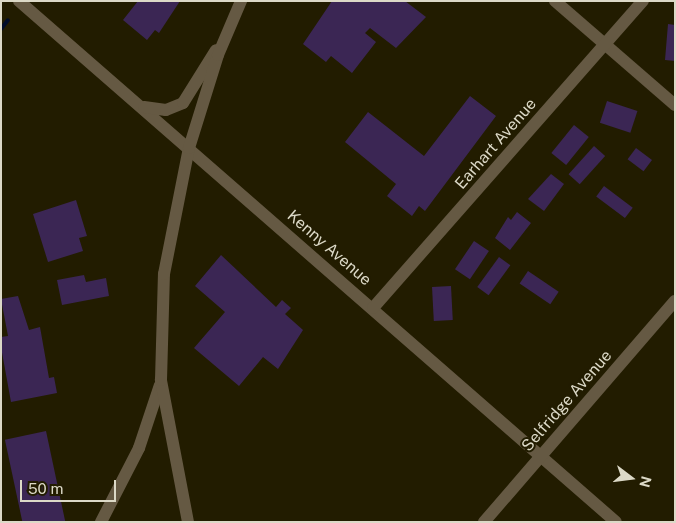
<!DOCTYPE html>
<style>
body{margin:0}
#map{position:relative;width:676px;height:523px;overflow:hidden;background:#221c00;font-family:"Public Sans",sans-serif}
div>[style]{position:absolute}
.stream>*{height:4px;margin:-2px;padding:0 2px;transform-origin:2px;border-radius:2px;background:#000c29}
.building>*{inset:0;background:#3b2654;transform-origin:0 0}
.minor>*{height:12px;margin:-6px;padding:0 6px;transform-origin:6px;border-radius:6px;background:#655943}
span{translate:-50% -50%;white-space:nowrap;text-align:center;line-height:1.15;-webkit-text-stroke:4px #221c00;paint-order:stroke}
.street-label{font-size:16px;color:#dcd9c7}
.frame{position:absolute;inset:0;border:2px solid #dcd9c7;pointer-events:none}
.north{position:absolute;left:606px;top:453px;width:50px;height:50px;-webkit-text-stroke:4px #221c00;paint-order:stroke;rotate:105deg;font-size:14px;font-weight:700;line-height:20px;text-align:center;color:#dcd9c7}
.north::after{content:'';display:block;margin:auto;width:18px;height:22px;background:#dcd9c7;clip-path:polygon(50% 0,100% 100%,50% 72%,0 100%)}
.scale{position:absolute;left:20px;top:480px;width:96px;height:22px;box-sizing:border-box;border:2px solid #dcd9c7;border-top:0;padding-left:6px;font-size:15px;line-height:18px;white-space:nowrap;color:#dcd9c7;-webkit-text-stroke:4px #221c00;paint-order:stroke}
</style>
<div id="map">
<div class="stream">
<div style="left:1px;top:29px;width:11px;rotate:-52deg"></div>
</div>
<div class="building">
<div style="clip-path:polygon(138px 1px,180px 1px,159px 33px,155px 30px,147px 40px,123px 20px)"></div>
<div style="clip-path:polygon(332px 1px,405px 1px,426px 17px,396px 48px,370px 28px,365px 33px,376px 42px,352px 73px,331px 56px,326px 62px,303px 44px)"></div>
<div style="clip-path:polygon(668px 24px,675px 25px,675px 61px,665px 60px)"></div>
<div style="clip-path:polygon(470px 96px,496px 116px,425px 211px,419px 206px,412px 216px,387px 196px,396px 184px,345px 142px,368px 112px,424px 156px)"></div>
<div style="left:607px;top:101px;width:32px;height:23px;rotate:18deg"></div>
<div style="left:574px;top:125px;width:19px;height:36px;rotate:39deg"></div>
<div style="left:594px;top:146px;width:15px;height:38px;rotate:42deg"></div>
<div style="left:636px;top:148px;width:20px;height:14px;rotate:37deg"></div>
<div style="clip-path:polygon(551px 174px,564px 184px,544px 211px,528px 199px)"></div>
<div style="left:604px;top:186px;width:36px;height:13px;rotate:37deg"></div>
<div style="clip-path:polygon(76px 200px,87px 236px,79px 238px,83px 251px,48px 262px,33px 214px)"></div>
<div style="clip-path:polygon(517px 212px,531px 223px,510px 250px,495px 238px,508px 217px,511px 220px)"></div>
<div style="left:474px;top:241px;width:18px;height:34px;rotate:34deg"></div>
<div style="clip-path:polygon(221px 255px,276px 307px,282px 300px,291px 308px,285px 314px,303px 330px,278px 369px,263px 357px,239px 386px,194px 348px,225px 312px,195px 286px)"></div>
<div style="left:499px;top:257px;width:14px;height:37px;rotate:36deg"></div>
<div style="left:528px;top:271px;width:37px;height:15px;rotate:34deg"></div>
<div style="clip-path:polygon(84px 275px,86px 282px,106px 278px,109px 296px,62px 305px,57px 280px)"></div>
<div style="left:451px;top:286px;width:34px;height:19px;rotate:87deg"></div>
<div style="clip-path:polygon(18px 296px,29px 330px,40px 327px,49px 378px,54px 377px,57px 393px,11px 402px,1px 347px,1px 337px,8px 336px,1px 299px)"></div>
<div style="left:46px;top:431px;width:93px;height:42px;rotate:78deg"></div>
</div>
<div class="minor">
<div style="left:19px;top:1px;width:792px;rotate:41.11deg"></div>
<div style="left:555px;top:1px;width:159px;rotate:40.9deg"></div>
<div style="left:144px;top:107px;width:22px;rotate:8deg"></div>
<div style="left:166px;top:110px;width:18px;rotate:-22deg"></div>
<div style="left:183px;top:103px;width:62px;rotate:-58.1deg"></div>
<div style="left:373px;top:308px;width:409px;rotate:-48.7deg"></div>
<div style="left:101px;top:522px;width:83px;rotate:-62.8deg"></div>
<div style="left:139px;top:448px;width:66px;rotate:-71.6deg"></div>
<div style="left:188px;top:522px;width:145px;rotate:-100.8deg"></div>
<div style="left:161px;top:380px;width:106px;rotate:-88.4deg"></div>
<div style="left:164px;top:274px;width:128px;rotate:-78.8deg"></div>
<div style="left:189px;top:148px;width:97px;rotate:-72.7deg"></div>
<div style="left:218px;top:55px;width:59px;rotate:-66.9deg"></div>
<div style="left:484px;top:522px;width:292px;rotate:-49.2deg"></div>
</div>
<div class="street-label">
<span style="left:496px;top:144px;rotate:-49deg">Earhart Avenue</span>
<span style="left:329px;top:248px;rotate:41deg">Kenny Avenue</span>
<span style="left:567px;top:401px;rotate:-49deg">Selfridge Avenue</span>
</div>
<div class="frame"></div>
<div class="north">N</div>
<div class="scale">50 m</div>
</div>
